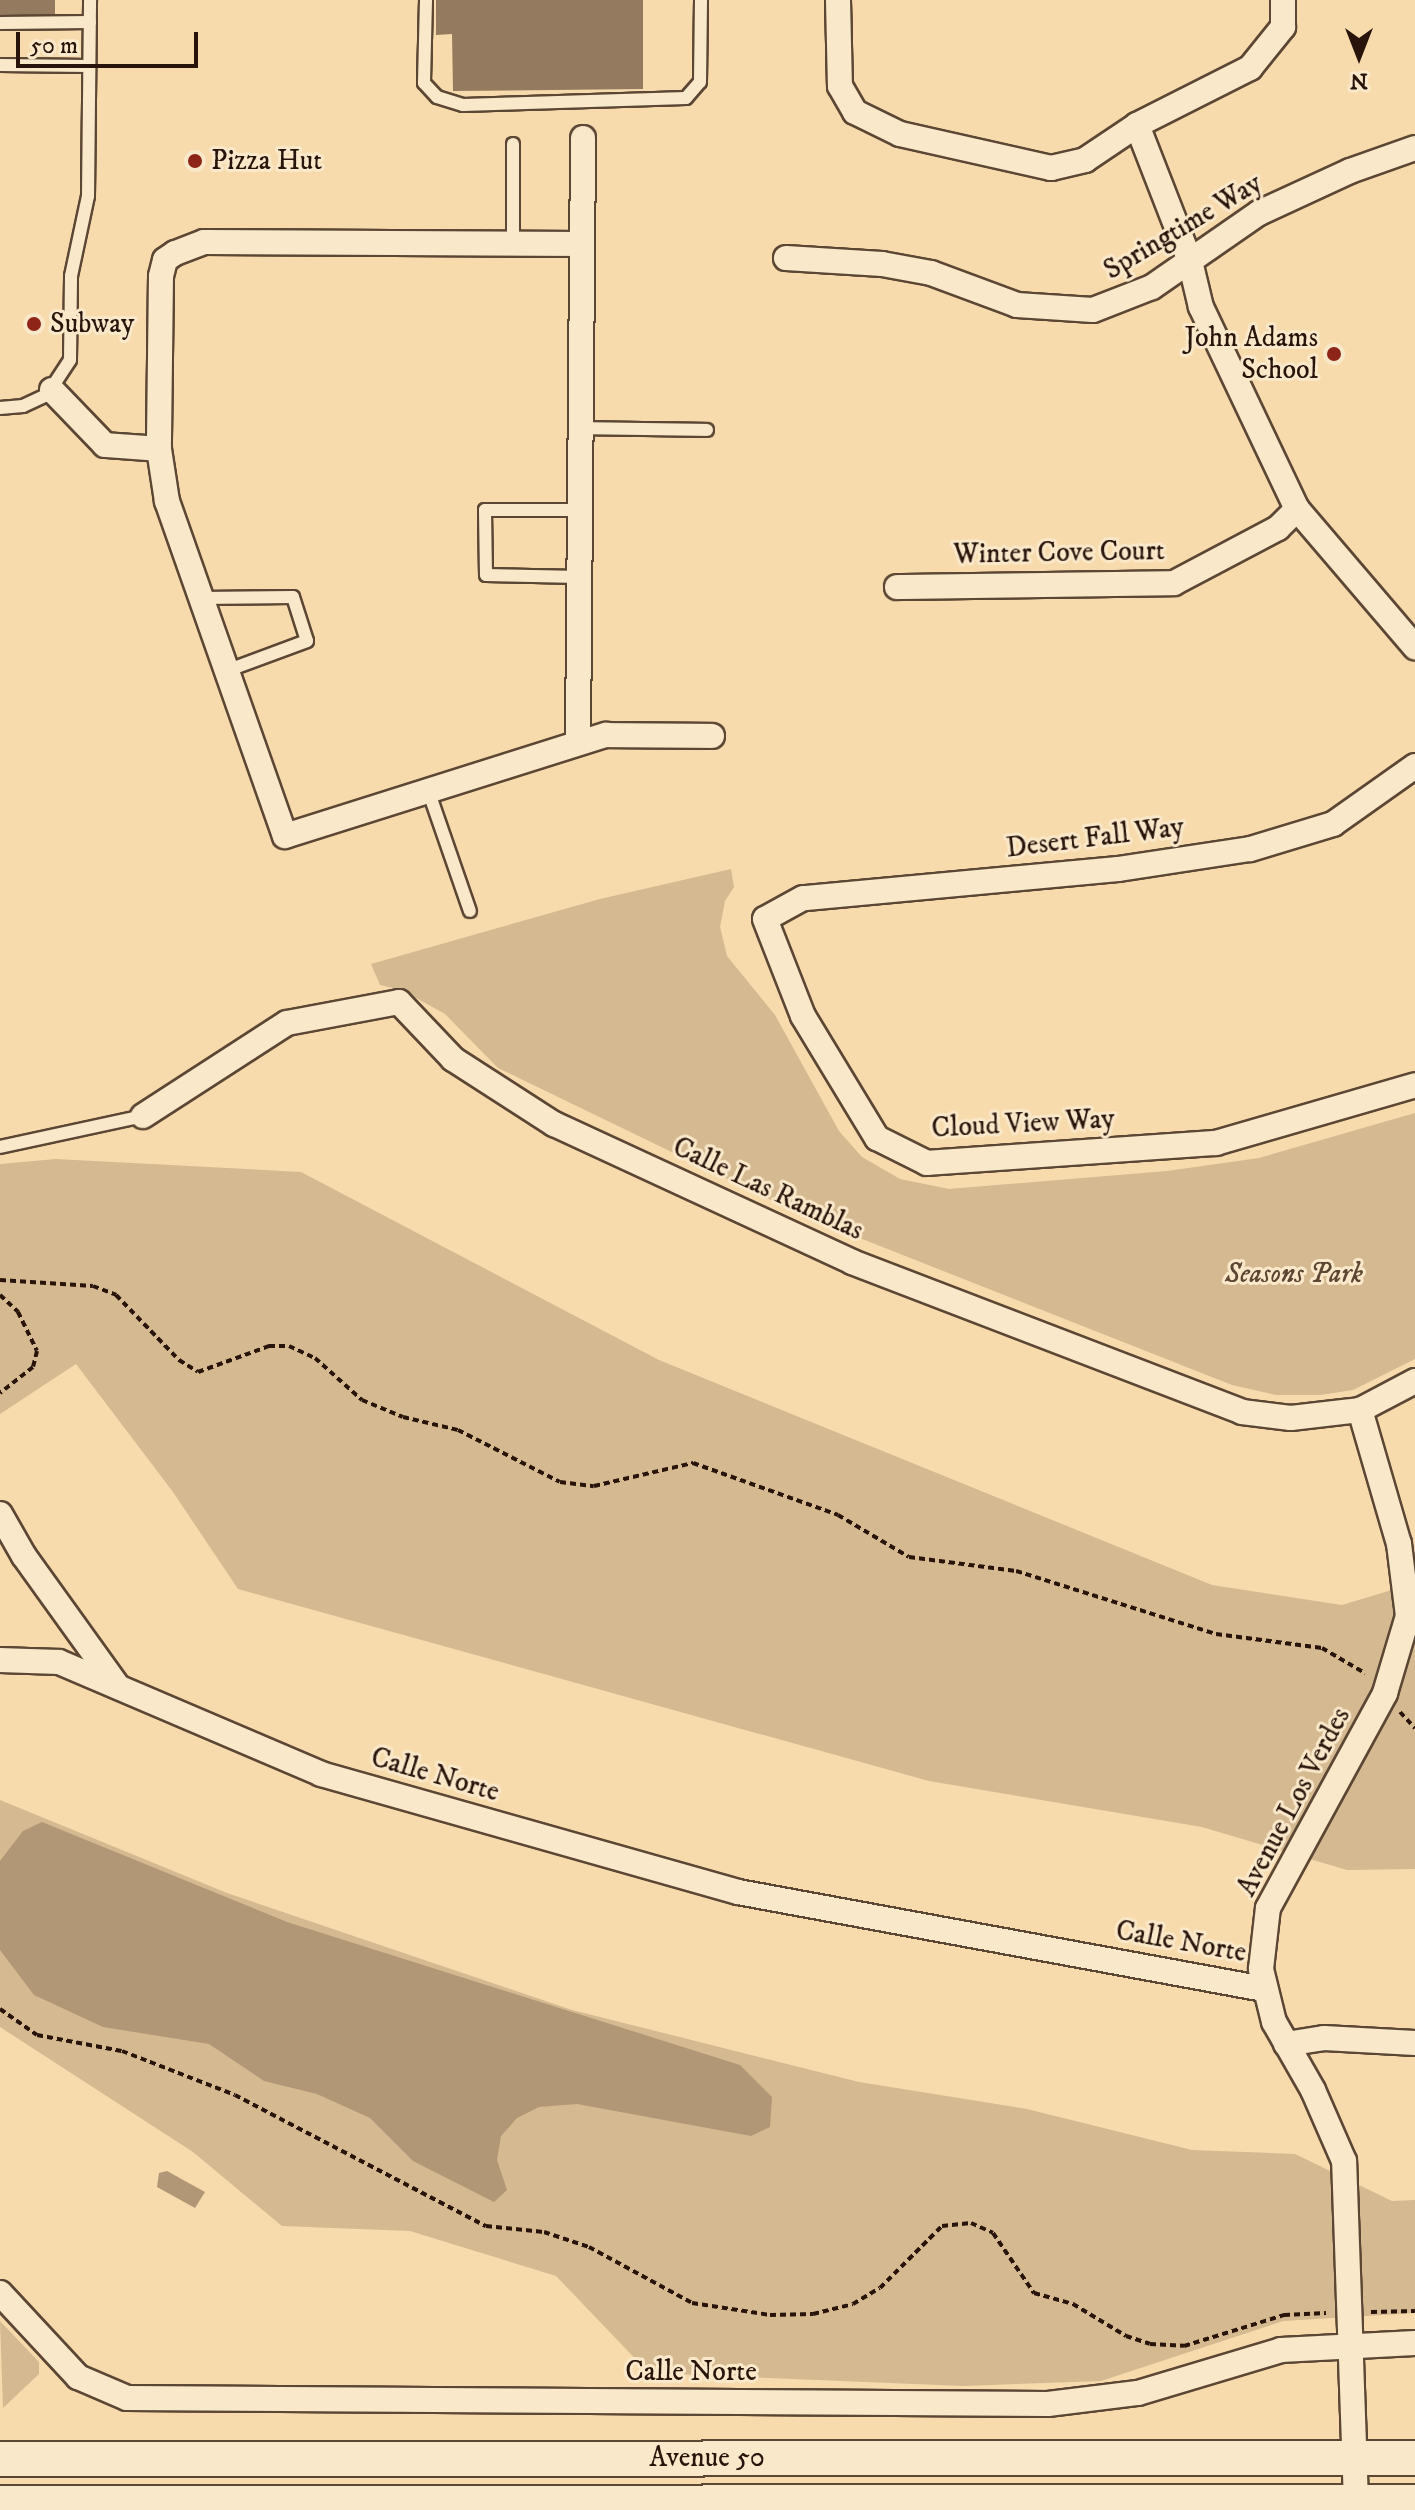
<!DOCTYPE html>
<style>
body{margin:0}
#map{position:relative;width:1415px;height:2510px;overflow:hidden;background:#f7dbad;font-family:"IM FELL DW Pica",serif}
div>[style]{position:absolute}
.green>*{inset:0;background:#d4b991}
.water>*{inset:0;background:#b19776}
.building>*{inset:0;background:#947b5f;transform-origin:0 0}
.path>*{height:4px;margin-top:-2px;transform-origin:0;background:repeating-linear-gradient(90deg,#29140b 0 6px,transparent 0 10px)}
.roads{filter:drop-shadow(2px 0 #5c4634) drop-shadow(-2px 0 #5c4634) drop-shadow(0 2px #5c4634) drop-shadow(0 -2px #5c4634)}
.service>*{height:12px;margin:-6px;padding:0 6px;transform-origin:6px;border-radius:6px;background:#fae8ca}
.minor>*{height:24px;margin:-12px;padding:0 12px;transform-origin:12px;border-radius:12px;background:#fae8ca}
.secondary>*{height:34px;margin:-17px;padding:0 17px;transform-origin:17px;border-radius:17px;background:#fae8ca}
.dots>*{width:22px;height:22px;translate:-50% -50%;box-sizing:border-box;border:4px solid #fae8ca;border-radius:50%}
span{translate:-50% -50%;white-space:nowrap;text-align:center;line-height:1.15;-webkit-text-stroke:6px #fae8ca;paint-order:stroke}
.poi-label{font-size:28px;color:#29140b}
.left{translate:0 -50%;text-align:left}
.right{translate:-100% -50%;text-align:right}
.street-label{font-size:28px;color:#29140b}
.park-label{font-size:28px;color:#5c4633;font-style:italic}
.north{position:absolute;left:1319px;top:16px;width:80px;height:80px;-webkit-text-stroke:6px #fae8ca;paint-order:stroke;rotate:180deg;font-size:22px;font-weight:700;line-height:32px;text-align:center;color:#29140b}
.north::after{content:'';display:block;margin:auto;width:28px;height:36px;background:#29140b;clip-path:polygon(50% 0,100% 100%,50% 72%,0 100%)}
.scale{position:absolute;left:16px;top:32px;width:182px;height:36px;box-sizing:border-box;border:4px solid #29140b;border-top:0;padding-left:10px;font-size:24px;line-height:28px;white-space:nowrap;color:#29140b;-webkit-text-stroke:6px #fae8ca;paint-order:stroke}
</style>
<div id="map">
<div class="green">
<div style="clip-path:polygon(731px 869px,734px 887px,725px 901px,720px 927px,727px 956px,775px 1015px,839px 1131px,862px 1157px,900px 1179px,949px 1189px,1167px 1171px,1259px 1158px,1415px 1113px,1415px 1359px,1353px 1390px,1320px 1395px,1276px 1395px,1232px 1385px,804px 1216px,498px 1068px,445px 1014px,402px 990px,380px 985px,371px 964px,600px 899px)"></div>
<div style="clip-path:polygon(56px 1159px,301px 1172px,659px 1360px,1212px 1585px,1342px 1605px,1415px 1583px,1415px 1869px,1347px 1870px,1202px 1827px,929px 1781px,238px 1589px,173px 1492px,76px 1364px,0 1414px,0 1164px)"></div>
<div style="clip-path:polygon(0 1800px,227px 1893px,572px 2010px,859px 2082px,1027px 2109px,1192px 2150px,1295px 2154px,1392px 2201px,1415px 2200px,1415px 2313px,1283px 2321px,1101px 2381px,963px 2386px,649px 2373px,556px 2276px,410px 2231px,282px 2226px,193px 2152px,0 2027px)"></div>
<div style="clip-path:polygon(0 2321px,39px 2362px,39px 2374px,3px 2408px)"></div>
</div>
<div class="water">
<div style="clip-path:polygon(42px 1822px,287px 1922px,740px 2065px,772px 2097px,770px 2127px,751px 2136px,577px 2104px,539px 2107px,517px 2118px,501px 2136px,497px 2160px,507px 2190px,494px 2202px,413px 2161px,370px 2118px,317px 2094px,264px 2081px,209px 2044px,103px 2027px,34px 1995px,0 1950px,0 1861px,23px 1831px)"></div>
<div style="clip-path:polygon(167px 2171px,205px 2192px,195px 2208px,157px 2187px,159px 2173px)"></div>
</div>
<div class="building">
<div style="left:0;top:0;width:55px;height:17px"></div>
<div style="clip-path:polygon(436px 0,643px 0,643px 89px,453px 91px,452px 34px,436px 35px)"></div>
</div>
<div class="path">
<div style="left:0;top:1280px;width:93px;rotate:3.7deg"></div>
<div style="left:93px;top:1286px;width:25px;rotate:21deg"></div>
<div style="left:116px;top:1295px;width:91px;rotate:45.9deg"></div>
<div style="left:179px;top:1360px;width:22px;rotate:32deg"></div>
<div style="left:198px;top:1372px;width:76px;rotate:-20.1deg"></div>
<div style="left:269px;top:1346px;width:20px"></div>
<div style="left:289px;top:1346px;width:29px;rotate:25deg"></div>
<div style="left:315px;top:1358px;width:63px;rotate:41.8deg"></div>
<div style="left:362px;top:1400px;width:44px;rotate:22.5deg"></div>
<div style="left:403px;top:1417px;width:57px;rotate:13.3deg"></div>
<div style="left:458px;top:1430px;width:114px;rotate:27deg"></div>
<div style="left:560px;top:1482px;width:34px;rotate:7deg"></div>
<div style="left:594px;top:1486px;width:102px;rotate:-13.1deg"></div>
<div style="left:693px;top:1463px;width:154px;rotate:19.7deg"></div>
<div style="left:838px;top:1515px;width:82px;rotate:30.6deg"></div>
<div style="left:909px;top:1557px;width:108px;rotate:7.5deg"></div>
<div style="left:1016px;top:1571px;width:210px;rotate:17.5deg"></div>
<div style="left:1216px;top:1634px;width:107px;rotate:7.5deg"></div>
<div style="left:1322px;top:1648px;width:50px;rotate:30.2deg"></div>
<div style="left:0;top:1295px;width:25px;rotate:43deg"></div>
<div style="left:18px;top:1312px;width:43px;rotate:64deg"></div>
<div style="left:37px;top:1351px;width:16px;rotate:104deg"></div>
<div style="left:33px;top:1367px;width:42px;rotate:141.8deg"></div>
<div style="left:1400px;top:1712px;width:22px;rotate:47deg"></div>
<div style="left:0;top:2009px;width:45px;rotate:35.1deg"></div>
<div style="left:37px;top:2035px;width:86px;rotate:10.7deg"></div>
<div style="left:122px;top:2051px;width:121px;rotate:21.3deg"></div>
<div style="left:235px;top:2095px;width:283px;rotate:27.6deg"></div>
<div style="left:486px;top:2226px;width:58px;rotate:5.9deg"></div>
<div style="left:544px;top:2232px;width:47px;rotate:18.4deg"></div>
<div style="left:589px;top:2247px;width:117px;rotate:28.5deg"></div>
<div style="left:692px;top:2303px;width:79px;rotate:8.7deg"></div>
<div style="left:770px;top:2315px;width:43px;rotate:-1.3deg"></div>
<div style="left:813px;top:2314px;width:41px;rotate:-14deg"></div>
<div style="left:853px;top:2304px;width:31px;rotate:-31deg"></div>
<div style="left:880px;top:2288px;width:88px;rotate:-45deg"></div>
<div style="left:942px;top:2226px;width:29px;rotate:-6deg"></div>
<div style="left:971px;top:2223px;width:24px;rotate:24deg"></div>
<div style="left:993px;top:2233px;width:73px;rotate:55.7deg"></div>
<div style="left:1034px;top:2293px;width:41px;rotate:15.8deg"></div>
<div style="left:1073px;top:2304px;width:62px;rotate:31.1deg"></div>
<div style="left:1126px;top:2336px;width:25px;rotate:18deg"></div>
<div style="left:1150px;top:2344px;width:34px;rotate:3deg"></div>
<div style="left:1184px;top:2346px;width:105px;rotate:-17.2deg"></div>
<div style="left:1284px;top:2315px;width:42px;rotate:-2.7deg"></div>
<div style="left:1371px;top:2312px;width:44px;rotate:-1.3deg"></div>
</div>
<div class="roads">
<div class="service">
<div style="left:426px;top:0;width:83px;rotate:91.4deg"></div>
<div style="left:424px;top:83px;width:19px;rotate:47deg"></div>
<div style="left:437px;top:97px;width:27px;rotate:17deg"></div>
<div style="left:463px;top:105px;width:223px;rotate:-1.8deg"></div>
<div style="left:686px;top:98px;width:21px;rotate:-49deg"></div>
<div style="left:700px;top:82px;width:82px;rotate:-89.3deg"></div>
<div style="left:0;top:23px;width:90px;rotate:-0.6deg"></div>
<div style="left:0;top:65px;width:89px;rotate:0.6deg"></div>
<div style="left:513px;top:144px;width:100px;rotate:90deg"></div>
<div style="left:0;top:408px;width:23px;rotate:-5deg"></div>
<div style="left:23px;top:406px;width:26px;rotate:-25deg"></div>
<div style="left:47px;top:395px;width:42px;rotate:-56.7deg"></div>
<div style="left:70px;top:360px;width:84px;rotate:-89.3deg"></div>
<div style="left:71px;top:276px;width:82px;rotate:-78deg"></div>
<div style="left:88px;top:196px;width:196px;rotate:-89.4deg"></div>
<div style="left:580px;top:428px;width:127px;rotate:0.9deg"></div>
<div style="left:579px;top:577px;width:93px;rotate:-178.8deg"></div>
<div style="left:486px;top:575px;width:65px;rotate:-90.9deg"></div>
<div style="left:485px;top:510px;width:95px"></div>
<div style="left:201px;top:598px;width:92px;rotate:-0.6deg"></div>
<div style="left:293px;top:597px;width:46px;rotate:72.3deg"></div>
<div style="left:307px;top:641px;width:86px;rotate:159.7deg"></div>
<div style="left:428px;top:790px;width:128px;rotate:70.9deg"></div>
<div style="left:0;top:1147px;width:146px;rotate:-12.2deg"></div>
</div>
<div class="minor">
<div style="left:838px;top:0;width:86px;rotate:88.7deg"></div>
<div style="left:840px;top:86px;width:30px;rotate:60deg"></div>
<div style="left:855px;top:112px;width:50px;rotate:26.1deg"></div>
<div style="left:900px;top:134px;width:155px;rotate:12.7deg"></div>
<div style="left:1051px;top:168px;width:35px;rotate:-13deg"></div>
<div style="left:1085px;top:160px;width:63px;rotate:-33.9deg"></div>
<div style="left:1137px;top:125px;width:127px;rotate:-26.8deg"></div>
<div style="left:1250px;top:68px;width:53px;rotate:-51.2deg"></div>
<div style="left:1283px;top:27px;width:27px;rotate:-90deg"></div>
<div style="left:1137px;top:125px;width:146px;rotate:68.7deg"></div>
<div style="left:1190px;top:261px;width:47px;rotate:76.6deg"></div>
<div style="left:1201px;top:307px;width:224px;rotate:64.6deg"></div>
<div style="left:1297px;top:509px;width:182px;rotate:49.5deg"></div>
<div style="left:582px;top:244px;width:378px;rotate:-179.7deg"></div>
<div style="left:204px;top:242px;width:31px;rotate:159deg"></div>
<div style="left:175px;top:253px;width:12px;rotate:145deg"></div>
<div style="left:165px;top:260px;width:16px;rotate:104deg"></div>
<div style="left:161px;top:276px;width:173px;rotate:90.7deg"></div>
<div style="left:159px;top:449px;width:53px;rotate:81.3deg"></div>
<div style="left:167px;top:501px;width:355px;rotate:70.6deg"></div>
<div style="left:285px;top:836px;width:337px;rotate:-17.5deg"></div>
<div style="left:606px;top:735px;width:106px;rotate:0.5deg"></div>
<div style="left:786px;top:258px;width:96px;rotate:3.6deg"></div>
<div style="left:882px;top:264px;width:50px;rotate:10.4deg"></div>
<div style="left:931px;top:273px;width:92px;rotate:20.4deg"></div>
<div style="left:1017px;top:305px;width:76px;rotate:3.8deg"></div>
<div style="left:1093px;top:310px;width:63px;rotate:-21.3deg"></div>
<div style="left:1152px;top:287px;width:130px;rotate:-34.7deg"></div>
<div style="left:1259px;top:213px;width:100px;rotate:-24.8deg"></div>
<div style="left:1350px;top:171px;width:69px;rotate:-19.5deg"></div>
<div style="left:52px;top:390px;width:76px;rotate:46.1deg"></div>
<div style="left:105px;top:445px;width:54px;rotate:4.2deg"></div>
<div style="left:897px;top:587px;width:277px;rotate:-0.8deg"></div>
<div style="left:1174px;top:583px;width:118px;rotate:-27.9deg"></div>
<div style="left:1278px;top:528px;width:27px;rotate:-45deg"></div>
<div style="left:578px;top:741px;width:603px;rotate:-89.52deg"></div>
<div style="left:1415px;top:766px;width:100px;rotate:144.7deg"></div>
<div style="left:1333px;top:824px;width:87px;rotate:163.2deg"></div>
<div style="left:1250px;top:849px;width:134px;rotate:171.4deg"></div>
<div style="left:1118px;top:869px;width:316px;rotate:174.7deg"></div>
<div style="left:803px;top:898px;width:43px;rotate:151.1deg"></div>
<div style="left:765px;top:919px;width:104px;rotate:68.6deg"></div>
<div style="left:803px;top:1016px;width:143px;rotate:58.8deg"></div>
<div style="left:877px;top:1138px;width:56px;rotate:26.6deg"></div>
<div style="left:927px;top:1163px;width:290px;rotate:-4deg"></div>
<div style="left:1216px;top:1143px;width:207px;rotate:-16.2deg"></div>
<div style="left:143px;top:1116px;width:171px;rotate:-32.9deg"></div>
<div style="left:287px;top:1023px;width:114px;rotate:-10.6deg"></div>
<div style="left:399px;top:1002px;width:79px;rotate:46.5deg"></div>
<div style="left:453px;top:1059px;width:120px;rotate:32.8deg"></div>
<div style="left:554px;top:1124px;width:328px;rotate:24.8deg"></div>
<div style="left:852px;top:1262px;width:418px;rotate:21deg"></div>
<div style="left:1242px;top:1412px;width:49px;rotate:7deg"></div>
<div style="left:1291px;top:1418px;width:69px;rotate:-6.6deg"></div>
<div style="left:1360px;top:1410px;width:62px;rotate:-27.8deg"></div>
<div style="left:0;top:1514px;width:48px;rotate:60.3deg"></div>
<div style="left:24px;top:1556px;width:161px;rotate:54.3deg"></div>
<div style="left:0;top:1660px;width:59px;rotate:1.9deg"></div>
<div style="left:59px;top:1662px;width:285px;rotate:23.1deg"></div>
<div style="left:321px;top:1774px;width:433px;rotate:15.8deg"></div>
<div style="left:738px;top:1892px;width:535px;rotate:10.45deg"></div>
<div style="left:1286px;top:2044px;width:38px;rotate:-9deg"></div>
<div style="left:1324px;top:2038px;width:91px;rotate:3.1deg"></div>
<div style="left:0;top:2293px;width:115px;rotate:47.1deg"></div>
<div style="left:78px;top:2377px;width:53px;rotate:23.2deg"></div>
<div style="left:127px;top:2398px;width:921px;rotate:0.37deg"></div>
<div style="left:1048px;top:2404px;width:91px;rotate:-7deg"></div>
<div style="left:1138px;top:2393px;width:149px;rotate:-16.7deg"></div>
<div style="left:1281px;top:2350px;width:134px;rotate:-3deg"></div>
<div style="left:1356px;top:2502px;width:341px;rotate:-92deg"></div>
<div style="left:1344px;top:2161px;width:77px;rotate:-113.6deg"></div>
<div style="left:1313px;top:2090px;width:78px;rotate:-119.8deg"></div>
<div style="left:1274px;top:2022px;width:55px;rotate:-103.8deg"></div>
<div style="left:1261px;top:1969px;width:61px;rotate:-83.5deg"></div>
<div style="left:1268px;top:1908px;width:245px;rotate:-61.4deg"></div>
<div style="left:1385px;top:1693px;width:80px;rotate:-73.4deg"></div>
<div style="left:1408px;top:1616px;width:73px;rotate:-97.1deg"></div>
<div style="left:1399px;top:1544px;width:140px;rotate:-106.2deg"></div>
</div>
<div class="secondary">
<div style="left:0;top:2459px;width:1415px;rotate:-0.04deg"></div>
<div style="left:0;top:2503px;width:1415px;rotate:-0.04deg"></div>
</div>
</div>
<div class="dots">
<div style="left:195px;top:161px;background:#8f2418"></div>
<div style="left:34px;top:324px;background:#8f2418"></div>
<div style="left:1334px;top:354px;background:#8f2418"></div>
</div>
<div class="poi-label">
<span class="left" style="left:211px;top:161px">Pizza Hut</span>
<span class="left" style="left:50px;top:324px">Subway</span>
<span class="right" style="left:1318px;top:354px">John Adams<br>School</span>
</div>
<div class="street-label">
<span style="left:1183px;top:227px;rotate:-31deg">Springtime Way</span>
<span style="left:1059px;top:553px;rotate:-1deg">Winter Cove Court</span>
<span style="left:1095px;top:838px;rotate:-7deg">Desert Fall Way</span>
<span style="left:1023px;top:1124px;rotate:-3deg">Cloud View Way</span>
<span style="left:768px;top:1189px;rotate:25deg">Calle Las Ramblas</span>
<span style="left:435px;top:1775px;rotate:16deg">Calle Norte</span>
<span style="left:1294px;top:1802px;rotate:-62deg">Avenue Los Verdes</span>
<span style="left:1181px;top:1942px;rotate:10deg">Calle Norte</span>
<span style="left:691px;top:2372px">Calle Norte</span>
<span style="left:707px;top:2458px">Avenue 50</span>
</div>
<div class="park-label">
<span style="left:1294px;top:1274px">Seasons Park</span>
</div>
<div class="north">N</div>
<div class="scale">50 m</div>
</div>
